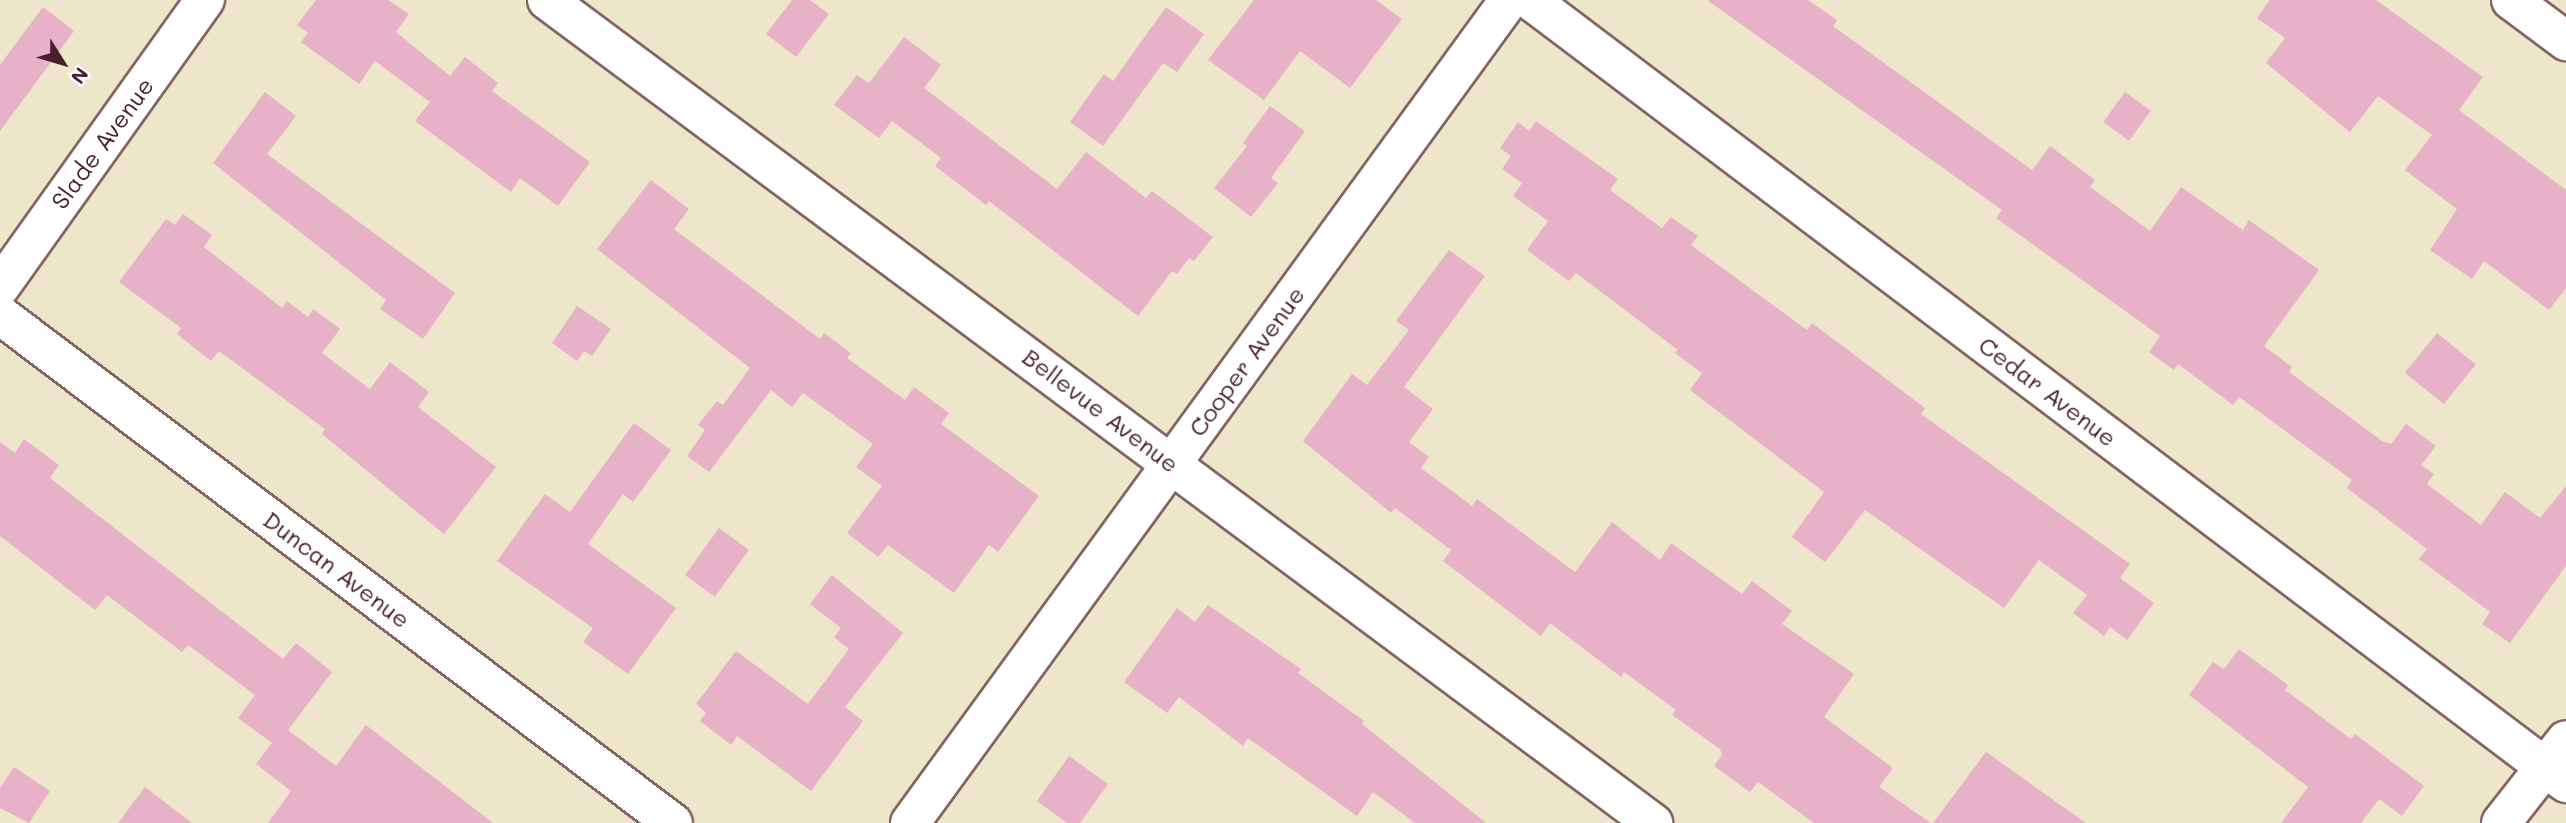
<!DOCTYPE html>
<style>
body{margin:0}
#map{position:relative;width:2566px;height:823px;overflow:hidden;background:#eee6ca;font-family:Mali,sans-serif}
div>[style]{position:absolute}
.building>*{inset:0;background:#e7b2c7;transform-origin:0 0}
.roads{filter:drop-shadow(2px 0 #836563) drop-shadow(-2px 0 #836563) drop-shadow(0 2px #836563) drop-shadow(0 -2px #836563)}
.minor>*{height:38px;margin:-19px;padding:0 19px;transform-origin:19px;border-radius:19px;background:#fff}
span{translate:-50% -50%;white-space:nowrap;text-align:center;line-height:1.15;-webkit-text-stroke:6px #fff;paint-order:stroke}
.street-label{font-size:24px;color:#4a1f2b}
.north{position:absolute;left:28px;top:28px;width:70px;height:70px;-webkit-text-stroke:5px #fff;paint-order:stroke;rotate:127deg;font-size:19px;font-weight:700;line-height:28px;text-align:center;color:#4a1f2b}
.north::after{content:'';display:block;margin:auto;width:24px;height:32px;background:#4a1f2b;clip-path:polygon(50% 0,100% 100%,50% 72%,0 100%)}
</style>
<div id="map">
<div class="building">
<div style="clip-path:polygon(316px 0,388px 0,409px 14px,396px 32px,450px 76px,465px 57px,498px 83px,492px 91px,590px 162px,558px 206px,520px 178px,511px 192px,415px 121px,430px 102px,375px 61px,359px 84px,301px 42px,308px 33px,297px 25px)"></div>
<div style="clip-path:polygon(792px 0,810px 0,829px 14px,796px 57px,766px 34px)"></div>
<div style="clip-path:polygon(1254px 0,1376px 0,1402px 19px,1350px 88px,1300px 51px,1264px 100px,1208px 60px)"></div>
<div style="clip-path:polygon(1707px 0,1808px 0,1837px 20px,1833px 26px,2032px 170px,2050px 146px,2095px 180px,2090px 187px,2150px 231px,2181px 187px,2243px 230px,2249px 220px,2319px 270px,2264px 346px,2292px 367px,2289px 372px,2382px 441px,2391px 444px,2406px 424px,2436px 446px,2421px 465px,2434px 474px,2427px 484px,2481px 525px,2505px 492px,2540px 518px,2566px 486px,2566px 566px,2510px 643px,2482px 624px,2490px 612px,2419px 559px,2427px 549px,2347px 488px,2352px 480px,2239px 397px,2233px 405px,2178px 364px,2174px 370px,2149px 352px,2160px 336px,1996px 218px,2002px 210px)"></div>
<div style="clip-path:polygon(2270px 0,2376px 0,2483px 77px,2459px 110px,2566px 190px,2566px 288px,2549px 310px,2484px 261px,2472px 279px,2430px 250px,2457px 209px,2405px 170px,2432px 135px,2378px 96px,2350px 132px,2266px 63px,2285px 38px,2257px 18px)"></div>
<div style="clip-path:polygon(43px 7px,74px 31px,0 131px,0 65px)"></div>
<div style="clip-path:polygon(1166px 7px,1204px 34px,1177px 72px,1163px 63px,1103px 146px,1070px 122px,1104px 74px,1113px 81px)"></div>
<div style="clip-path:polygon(904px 37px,941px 65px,924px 88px,1057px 189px,1086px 152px,1146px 198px,1152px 191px,1213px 237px,1194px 261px,1189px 258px,1177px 274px,1172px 271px,1138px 316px,989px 201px,986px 205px,935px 166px,941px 158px,892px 121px,879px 138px,834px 105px,857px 75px,869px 83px)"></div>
<div style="clip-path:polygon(265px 92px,296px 116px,267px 154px,455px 293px,423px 339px,380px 309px,386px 300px,213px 163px)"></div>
<div style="left:2125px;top:92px;width:32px;height:37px;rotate:36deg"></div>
<div style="clip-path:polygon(1270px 106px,1305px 131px,1271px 178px,1278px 183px,1251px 217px,1214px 188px,1247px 146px,1243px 143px)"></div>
<div style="clip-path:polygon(1536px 121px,1618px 179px,1610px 190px,1662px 228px,1671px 217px,1698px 236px,1691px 245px,1807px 330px,1812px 323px,1925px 408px,1921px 414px,2130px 564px,2120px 578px,2154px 603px,2127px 640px,2110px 627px,2104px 636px,2073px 613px,2087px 595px,2039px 560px,2004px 608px,1865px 510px,1825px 562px,1792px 537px,1824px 492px,1690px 390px,1702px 373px,1675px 353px,1678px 350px,1576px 273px,1569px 281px,1527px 250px,1548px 221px,1513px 196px,1522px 183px,1502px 169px,1511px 156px,1500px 148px,1518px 122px,1529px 131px)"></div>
<div style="clip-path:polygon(651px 180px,689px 209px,674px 229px,820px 339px,824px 333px,851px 353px,847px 358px,905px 400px,914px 387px,949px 413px,941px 424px,1039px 496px,998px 552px,989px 545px,954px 593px,888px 545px,878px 557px,847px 533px,882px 486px,856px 467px,873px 444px,803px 393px,792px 407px,771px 390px,709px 472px,687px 456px,705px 430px,698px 425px,717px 401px,723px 405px,750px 368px,597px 249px)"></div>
<div style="clip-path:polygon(183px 214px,212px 235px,204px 247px,282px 308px,287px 301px,308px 317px,313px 309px,340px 329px,322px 353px,370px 389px,390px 362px,429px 392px,418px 407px,496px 467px,444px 534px,322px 434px,325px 429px,219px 351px,211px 361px,177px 334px,181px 328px,119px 282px,166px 219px,175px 225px)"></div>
<div style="clip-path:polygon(1449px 250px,1485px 276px,1404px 387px,1433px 409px,1409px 442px,1429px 457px,1421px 468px,1472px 506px,1477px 499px,1575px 572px,1612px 522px,1660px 560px,1671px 543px,1742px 594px,1752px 581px,1792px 611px,1782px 624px,1854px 674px,1824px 717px,1893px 768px,1879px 787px,1931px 823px,1814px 823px,1758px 782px,1750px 792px,1714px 766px,1722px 755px,1720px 749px,1672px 715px,1676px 710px,1624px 672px,1621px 677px,1550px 623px,1541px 636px,1443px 561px,1451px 550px,1395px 508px,1391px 513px,1303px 441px,1352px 374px,1367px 385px,1409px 330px,1396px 321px)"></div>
<div style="clip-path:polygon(577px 306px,611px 329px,592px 356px,584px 351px,577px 361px,552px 343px)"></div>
<div style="left:2437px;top:333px;width:50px;height:51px;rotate:39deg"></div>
<div style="clip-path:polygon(634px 423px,671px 450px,633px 502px,623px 494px,588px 544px,676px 608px,628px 674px,583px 642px,593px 628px,497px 561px,545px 494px,570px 512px)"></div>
<div style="clip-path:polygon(24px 439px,59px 465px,50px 478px,283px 659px,296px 643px,332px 672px,288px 730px,336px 766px,366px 725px,493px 823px,268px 823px,291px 791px,256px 764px,272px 743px,238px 718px,255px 695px,188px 645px,182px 652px,107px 595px,95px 610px,0 536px,0 442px,15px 453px)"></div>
<div style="left:719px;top:528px;width:37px;height:58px;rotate:36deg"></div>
<div style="clip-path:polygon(832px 575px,903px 633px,845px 707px,863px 721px,811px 791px,737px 736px,731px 745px,700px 721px,706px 713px,696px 704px,736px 651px,808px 704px,849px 649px,834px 637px,841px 628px,810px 604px)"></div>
<div style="clip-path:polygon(1208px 605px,1301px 669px,1298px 673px,1364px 721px,1362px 724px,1486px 823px,1415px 823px,1373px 792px,1357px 816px,1248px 738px,1243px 746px,1179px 697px,1167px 713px,1124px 682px,1177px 608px,1195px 622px)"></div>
<div style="clip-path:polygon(2239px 649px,2288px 685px,2285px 690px,2351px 739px,2355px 734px,2424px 786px,2402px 816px,2379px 799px,2361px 823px,2281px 823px,2308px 787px,2189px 695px,2213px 662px,2224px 669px)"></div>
<div style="clip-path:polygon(1986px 752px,2086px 823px,1933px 823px)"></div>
<div style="clip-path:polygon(1069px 756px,1108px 784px,1080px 823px,1067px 823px,1037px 801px)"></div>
<div style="clip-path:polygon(14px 767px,50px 791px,29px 823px,0 808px,0 788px)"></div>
<div style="clip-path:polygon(145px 787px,192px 823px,118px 823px)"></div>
</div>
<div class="roads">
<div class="minor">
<div style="left:547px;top:0;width:1379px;rotate:36.65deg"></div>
<div style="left:1530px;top:0;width:1299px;rotate:37.08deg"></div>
<div style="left:2511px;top:0;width:69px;rotate:36.7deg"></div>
<div style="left:0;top:287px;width:353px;rotate:-54.5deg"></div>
<div style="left:0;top:315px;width:843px;rotate:37.05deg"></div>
<div style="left:910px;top:823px;width:1018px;rotate:-53.95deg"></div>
<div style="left:2501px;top:823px;width:105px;rotate:-51.9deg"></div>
</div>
</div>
<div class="street-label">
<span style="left:102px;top:143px;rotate:-54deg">Slade Avenue</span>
<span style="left:1246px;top:361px;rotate:-54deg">Cooper Avenue</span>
<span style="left:2048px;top:391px;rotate:37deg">Cedar Avenue</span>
<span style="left:1101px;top:410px;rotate:37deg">Bellevue Avenue</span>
<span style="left:337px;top:569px;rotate:37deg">Duncan Avenue</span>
</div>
<div class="north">N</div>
</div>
